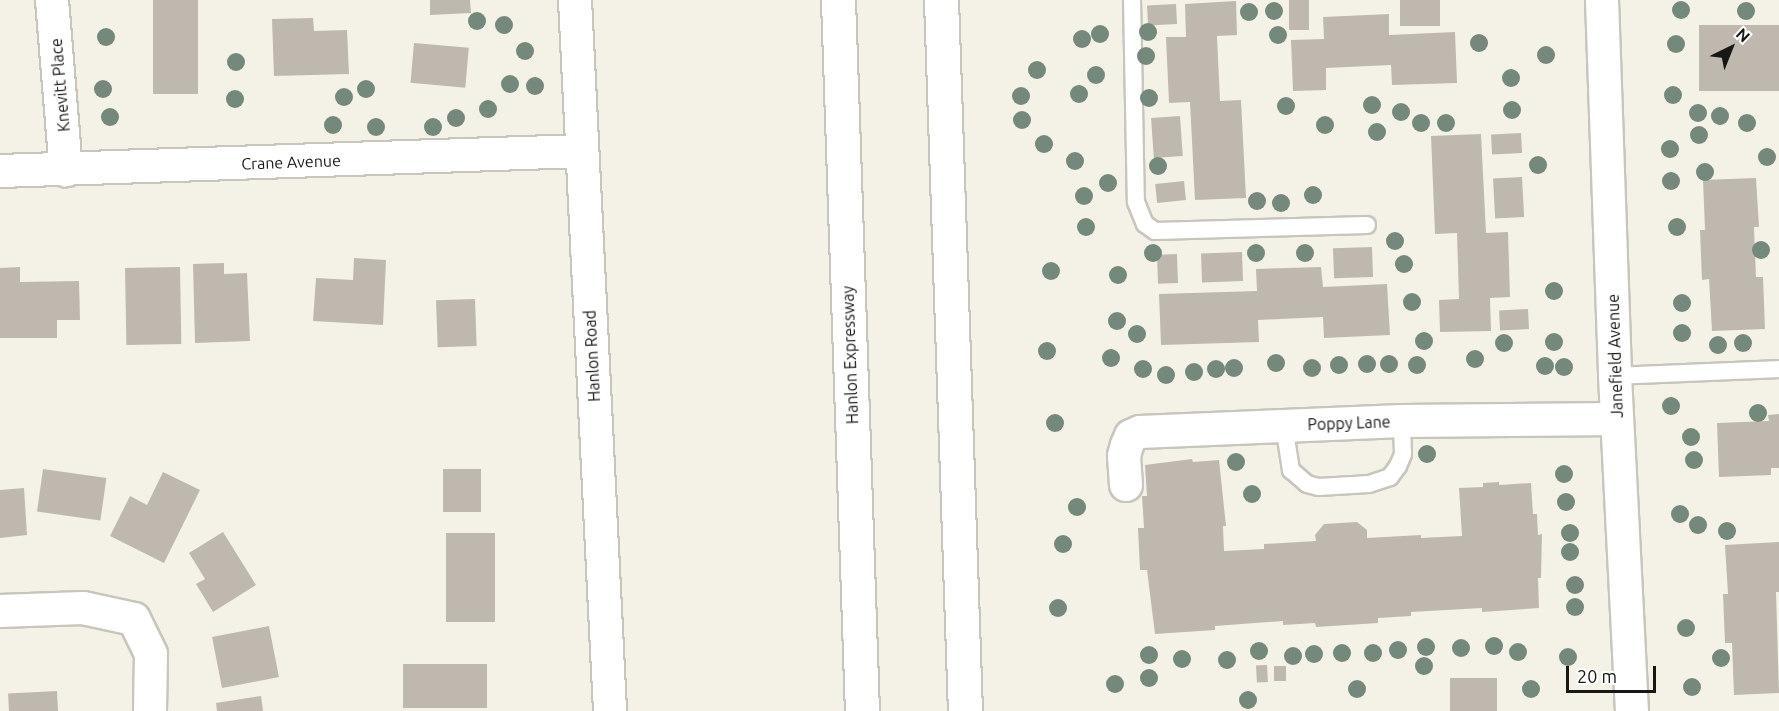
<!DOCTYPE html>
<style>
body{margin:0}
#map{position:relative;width:1779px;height:711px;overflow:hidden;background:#f4f2e7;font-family:Ubuntu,sans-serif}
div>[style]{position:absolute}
.building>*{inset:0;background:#bfb8af;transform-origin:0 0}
.roads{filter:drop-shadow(2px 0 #c8c6bc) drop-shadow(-2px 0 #c8c6bc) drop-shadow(0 2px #c8c6bc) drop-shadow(0 -2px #c8c6bc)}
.lane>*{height:16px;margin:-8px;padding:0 8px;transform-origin:8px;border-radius:8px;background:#fff}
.street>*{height:32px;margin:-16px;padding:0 16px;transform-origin:16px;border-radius:16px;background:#fff}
.highway>*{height:33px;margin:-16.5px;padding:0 16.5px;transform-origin:16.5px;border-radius:16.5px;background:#fff}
.trees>*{width:18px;height:18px;margin:-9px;border-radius:50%;background:#74887b}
span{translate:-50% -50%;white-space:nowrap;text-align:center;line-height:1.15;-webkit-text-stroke:4.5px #fff;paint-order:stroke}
.street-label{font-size:16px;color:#171713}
.north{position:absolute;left:1701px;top:18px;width:60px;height:60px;-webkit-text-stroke:4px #fff;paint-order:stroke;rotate:43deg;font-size:16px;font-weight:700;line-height:24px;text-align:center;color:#171713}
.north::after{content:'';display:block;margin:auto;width:21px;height:27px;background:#171713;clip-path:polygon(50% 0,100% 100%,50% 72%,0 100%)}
.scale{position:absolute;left:1566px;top:666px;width:90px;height:27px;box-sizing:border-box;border:3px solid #171713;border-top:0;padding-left:8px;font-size:18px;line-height:21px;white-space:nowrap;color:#171713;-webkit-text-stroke:4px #fff;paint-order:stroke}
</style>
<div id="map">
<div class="building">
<div style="left:153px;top:0;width:45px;height:94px"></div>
<div style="clip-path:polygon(430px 0,470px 0,471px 13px,430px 15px)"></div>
<div style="left:1289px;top:0;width:20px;height:30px"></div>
<div style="left:1400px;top:0;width:40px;height:26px"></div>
<div style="clip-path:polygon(1236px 1px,1237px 35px,1217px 36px,1220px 101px,1241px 100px,1246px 198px,1195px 200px,1190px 102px,1169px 103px,1166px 37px,1186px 37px,1185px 4px)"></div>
<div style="left:1176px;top:4px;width:20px;height:29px;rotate:87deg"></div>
<div style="clip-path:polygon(1389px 14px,1389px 35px,1455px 32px,1457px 83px,1392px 85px,1391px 65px,1326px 68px,1326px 90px,1293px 91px,1291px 40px,1324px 39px,1323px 17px)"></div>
<div style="clip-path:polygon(313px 18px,314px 31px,347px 30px,349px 74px,274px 76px,272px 19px)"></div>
<div style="left:1779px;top:25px;width:66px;height:80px;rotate:90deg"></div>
<div style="left:414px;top:43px;width:55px;height:40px;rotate:5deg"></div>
<div style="left:1180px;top:116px;width:40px;height:29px;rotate:86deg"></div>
<div style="left:1521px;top:133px;width:20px;height:30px;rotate:87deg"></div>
<div style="clip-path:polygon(1481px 134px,1486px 233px,1508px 232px,1510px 297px,1490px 298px,1491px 331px,1440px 332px,1439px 300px,1459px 299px,1457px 233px,1435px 234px,1431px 136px)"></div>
<div style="left:1522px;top:177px;width:40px;height:29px;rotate:87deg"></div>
<div style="clip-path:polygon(1756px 178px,1759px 227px,1754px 227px,1755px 253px,1756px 277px,1763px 277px,1765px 329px,1712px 331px,1709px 279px,1702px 280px,1700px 230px,1705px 230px,1703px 180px)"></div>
<div style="left:1184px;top:181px;width:19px;height:29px;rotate:84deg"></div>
<div style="left:1372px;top:247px;width:30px;height:39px;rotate:88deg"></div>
<div style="left:1242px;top:252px;width:29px;height:41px;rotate:88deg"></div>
<div style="left:1177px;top:254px;width:29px;height:20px;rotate:88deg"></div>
<div style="clip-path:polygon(354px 258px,386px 260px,383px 325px,313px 321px,316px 278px,353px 280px)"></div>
<div style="clip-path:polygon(224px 263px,224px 274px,247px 273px,250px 341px,195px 343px,193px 264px)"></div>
<div style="clip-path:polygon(20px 267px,20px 282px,79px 281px,80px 320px,57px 320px,57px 338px,0 338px,0 268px)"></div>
<div style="left:180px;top:267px;width:77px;height:55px;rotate:89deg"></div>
<div style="clip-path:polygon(1321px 267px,1323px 287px,1387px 284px,1390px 335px,1324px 338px,1323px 317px,1258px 320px,1259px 342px,1161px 345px,1159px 294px,1257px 291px,1256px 269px)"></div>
<div style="left:475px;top:299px;width:47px;height:39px;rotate:88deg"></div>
<div style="left:1528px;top:309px;width:20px;height:29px;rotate:87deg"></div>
<div style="clip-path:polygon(1779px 414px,1779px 468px,1771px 468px,1771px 475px,1719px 477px,1717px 423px,1769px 421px,1768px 415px)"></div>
<div style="clip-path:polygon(1192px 459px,1193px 462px,1219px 460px,1226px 526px,1223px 526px,1224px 551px,1264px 549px,1264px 544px,1316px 541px,1315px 535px,1324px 524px,1357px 522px,1367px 530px,1367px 538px,1421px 535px,1421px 538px,1462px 536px,1459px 488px,1483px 487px,1483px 483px,1499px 482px,1499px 485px,1531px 483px,1533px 514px,1537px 514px,1538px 535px,1542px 534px,1541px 578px,1538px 578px,1539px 608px,1482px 612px,1482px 608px,1411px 612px,1411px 616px,1378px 618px,1378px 623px,1316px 627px,1315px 623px,1283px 625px,1283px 621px,1215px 626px,1215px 630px,1155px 634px,1147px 570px,1140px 570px,1138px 528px,1144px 528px,1142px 496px,1147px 496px,1145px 465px)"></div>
<div style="left:43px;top:469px;width:64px;height:43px;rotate:8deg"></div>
<div style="left:443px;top:469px;width:38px;height:43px"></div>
<div style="clip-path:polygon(163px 472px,200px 490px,164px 563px,110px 536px,130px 496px,147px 505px)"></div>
<div style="clip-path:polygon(24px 488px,27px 535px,0 538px,0 490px)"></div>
<div style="clip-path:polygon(223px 532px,256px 585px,213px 612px,196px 584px,205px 579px,189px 553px)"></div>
<div style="left:446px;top:533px;width:49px;height:89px"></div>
<div style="clip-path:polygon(1779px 542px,1779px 592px,1776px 592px,1779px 693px,1734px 695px,1732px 643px,1725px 643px,1723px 594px,1728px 594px,1725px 545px)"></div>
<div style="left:269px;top:626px;width:52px;height:58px;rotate:79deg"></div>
<div style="left:403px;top:664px;width:84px;height:44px"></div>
<div style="left:1267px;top:665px;width:17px;height:11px;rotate:87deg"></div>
<div style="left:1286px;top:666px;width:15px;height:12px;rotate:90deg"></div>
<div style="left:1497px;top:678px;width:33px;height:47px;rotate:90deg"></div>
<div style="left:57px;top:691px;width:20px;height:49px;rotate:87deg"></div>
<div style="clip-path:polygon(261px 696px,263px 711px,217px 711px,216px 703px)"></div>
</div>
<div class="roads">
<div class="lane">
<div style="left:1132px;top:0;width:202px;rotate:88.9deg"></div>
<div style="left:1136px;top:202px;width:24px;rotate:68deg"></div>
<div style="left:1145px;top:224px;width:12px;rotate:35deg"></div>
<div style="left:1155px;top:231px;width:212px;rotate:-1.6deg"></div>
<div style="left:1615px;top:376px;width:164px;rotate:-2.4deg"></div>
<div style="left:1284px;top:425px;width:46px;rotate:81.2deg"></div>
<div style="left:1291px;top:470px;width:21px;rotate:41deg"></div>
<div style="left:1307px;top:484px;width:12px;rotate:14deg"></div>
<div style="left:1319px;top:487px;width:50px;rotate:-3.4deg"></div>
<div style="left:1369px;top:484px;width:22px;rotate:-18deg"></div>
<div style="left:1390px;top:477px;width:14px;rotate:-54deg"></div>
<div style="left:1398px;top:466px;width:13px;rotate:-67deg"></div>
<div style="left:1403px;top:454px;width:33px;rotate:-92deg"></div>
</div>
<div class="street">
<div style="left:52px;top:0;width:171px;rotate:85.3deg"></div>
<div style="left:575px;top:0;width:712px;rotate:87.18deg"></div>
<div style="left:1602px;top:0;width:376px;rotate:88deg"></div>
<div style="left:1615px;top:376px;width:335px;rotate:87.1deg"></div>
<div style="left:0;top:171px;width:582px;rotate:-1.97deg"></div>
<div style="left:1126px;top:485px;width:29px;rotate:-94deg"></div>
<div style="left:1124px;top:456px;width:11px;rotate:-75deg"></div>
<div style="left:1127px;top:445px;width:10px;rotate:-66deg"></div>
<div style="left:1131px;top:436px;width:10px;rotate:-24deg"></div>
<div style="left:1140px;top:432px;width:262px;rotate:-2.4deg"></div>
<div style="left:1402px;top:421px;width:215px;rotate:-0.5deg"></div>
<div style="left:0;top:611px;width:83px;rotate:-2.1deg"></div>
<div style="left:83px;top:608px;width:52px;rotate:12.2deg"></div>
<div style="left:134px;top:619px;width:39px;rotate:64deg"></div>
<div style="left:151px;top:654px;width:57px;rotate:91deg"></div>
</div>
<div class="highway">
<div style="left:838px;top:0;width:711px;rotate:88.07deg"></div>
<div style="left:941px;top:0;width:711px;rotate:88.07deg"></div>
</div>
</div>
<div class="trees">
<div style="left:1681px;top:10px"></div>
<div style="left:1274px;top:11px"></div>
<div style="left:1746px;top:11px"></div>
<div style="left:1249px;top:12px"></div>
<div style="left:477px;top:21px"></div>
<div style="left:504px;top:25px"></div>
<div style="left:1148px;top:32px"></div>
<div style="left:1100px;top:34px"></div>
<div style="left:1278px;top:35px"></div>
<div style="left:106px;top:37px"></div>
<div style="left:1082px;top:39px"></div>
<div style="left:1479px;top:43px"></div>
<div style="left:1676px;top:44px"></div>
<div style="left:525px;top:51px"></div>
<div style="left:1546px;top:55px"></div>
<div style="left:1146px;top:56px"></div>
<div style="left:236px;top:62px"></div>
<div style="left:1037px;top:70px"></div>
<div style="left:1096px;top:75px"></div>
<div style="left:1511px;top:78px"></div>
<div style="left:510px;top:84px"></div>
<div style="left:535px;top:86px"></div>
<div style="left:103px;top:89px"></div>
<div style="left:366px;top:89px"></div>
<div style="left:1079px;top:94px"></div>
<div style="left:1673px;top:95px"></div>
<div style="left:1021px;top:96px"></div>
<div style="left:344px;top:97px"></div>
<div style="left:1149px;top:98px"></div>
<div style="left:235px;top:99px"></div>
<div style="left:1372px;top:105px"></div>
<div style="left:1286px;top:106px"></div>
<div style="left:488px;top:109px"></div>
<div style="left:1512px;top:110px"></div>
<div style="left:1401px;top:112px"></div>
<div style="left:1698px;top:113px"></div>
<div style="left:1720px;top:116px"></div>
<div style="left:110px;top:117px"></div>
<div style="left:456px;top:118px"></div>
<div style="left:1022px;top:120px"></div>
<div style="left:1421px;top:123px"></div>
<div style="left:1446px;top:123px"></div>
<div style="left:1747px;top:123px"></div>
<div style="left:333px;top:125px"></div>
<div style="left:1325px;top:125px"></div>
<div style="left:376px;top:127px"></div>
<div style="left:433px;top:127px"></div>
<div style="left:1377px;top:132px"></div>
<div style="left:1699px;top:135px"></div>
<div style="left:1044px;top:144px"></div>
<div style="left:1670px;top:149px"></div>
<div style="left:1767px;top:157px"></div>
<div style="left:1075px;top:161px"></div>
<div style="left:1538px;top:165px"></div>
<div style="left:1158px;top:166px"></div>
<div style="left:1705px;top:172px"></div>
<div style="left:1671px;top:181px"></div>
<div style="left:1108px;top:183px"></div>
<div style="left:1313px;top:195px"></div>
<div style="left:1084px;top:196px"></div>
<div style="left:1257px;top:201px"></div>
<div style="left:1281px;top:203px"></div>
<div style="left:1086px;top:227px"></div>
<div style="left:1677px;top:227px"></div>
<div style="left:1395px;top:241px"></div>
<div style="left:1761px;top:250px"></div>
<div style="left:1153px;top:253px"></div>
<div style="left:1256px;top:253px"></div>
<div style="left:1305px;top:253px"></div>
<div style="left:1404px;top:264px"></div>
<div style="left:1051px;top:271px"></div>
<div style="left:1118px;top:275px"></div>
<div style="left:1554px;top:291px"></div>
<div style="left:1412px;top:302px"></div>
<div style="left:1682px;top:303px"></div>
<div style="left:1117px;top:321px"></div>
<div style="left:1682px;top:333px"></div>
<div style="left:1137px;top:334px"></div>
<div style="left:1424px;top:341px"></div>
<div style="left:1554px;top:342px"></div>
<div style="left:1504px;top:343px"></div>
<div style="left:1743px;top:343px"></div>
<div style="left:1718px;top:345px"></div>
<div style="left:1047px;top:351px"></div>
<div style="left:1111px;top:358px"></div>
<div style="left:1475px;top:359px"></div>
<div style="left:1276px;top:363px"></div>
<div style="left:1367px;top:364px"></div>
<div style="left:1389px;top:364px"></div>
<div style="left:1339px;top:365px"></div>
<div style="left:1417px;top:365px"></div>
<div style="left:1545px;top:366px"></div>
<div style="left:1564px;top:367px"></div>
<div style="left:1234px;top:368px"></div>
<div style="left:1312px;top:368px"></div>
<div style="left:1143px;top:369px"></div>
<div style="left:1216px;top:369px"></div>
<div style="left:1194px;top:372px"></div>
<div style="left:1166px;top:375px"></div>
<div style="left:1671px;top:406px"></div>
<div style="left:1758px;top:413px"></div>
<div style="left:1055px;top:423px"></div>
<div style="left:1691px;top:437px"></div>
<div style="left:1427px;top:454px"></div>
<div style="left:1694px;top:460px"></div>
<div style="left:1236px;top:462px"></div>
<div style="left:1564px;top:474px"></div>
<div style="left:1252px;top:494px"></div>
<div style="left:1566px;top:502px"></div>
<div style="left:1077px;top:507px"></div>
<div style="left:1680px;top:514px"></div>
<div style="left:1698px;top:525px"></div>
<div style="left:1727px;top:531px"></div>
<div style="left:1570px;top:533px"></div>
<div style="left:1063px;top:544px"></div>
<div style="left:1570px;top:552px"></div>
<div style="left:1575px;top:585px"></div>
<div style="left:1575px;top:607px"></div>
<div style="left:1058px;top:608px"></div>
<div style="left:1686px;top:628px"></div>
<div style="left:1494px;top:646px"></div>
<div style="left:1426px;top:647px"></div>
<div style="left:1461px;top:648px"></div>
<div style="left:1398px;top:650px"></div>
<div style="left:1259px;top:651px"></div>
<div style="left:1518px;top:652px"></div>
<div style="left:1342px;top:653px"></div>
<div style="left:1373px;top:653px"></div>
<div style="left:1314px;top:654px"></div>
<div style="left:1149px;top:655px"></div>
<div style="left:1293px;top:656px"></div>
<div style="left:1568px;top:657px"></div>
<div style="left:1721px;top:658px"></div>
<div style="left:1182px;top:659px"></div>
<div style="left:1227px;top:660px"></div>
<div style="left:1424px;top:666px"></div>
<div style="left:1149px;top:678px"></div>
<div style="left:1115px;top:684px"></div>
<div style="left:1692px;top:687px"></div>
<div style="left:1357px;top:689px"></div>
<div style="left:1531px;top:689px"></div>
<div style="left:1248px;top:700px"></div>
</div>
<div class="street-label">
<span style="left:60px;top:85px;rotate:-95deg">Knevitt Place</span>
<span style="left:291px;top:162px;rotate:-2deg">Crane Avenue</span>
<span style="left:850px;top:355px;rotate:-92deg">Hanlon Expressway</span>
<span style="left:592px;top:356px;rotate:-93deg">Hanlon Road</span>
<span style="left:1615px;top:356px;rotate:-92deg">Janefield Avenue</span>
<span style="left:1349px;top:423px;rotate:-2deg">Poppy Lane</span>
</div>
<div class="north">N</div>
<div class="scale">20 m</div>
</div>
